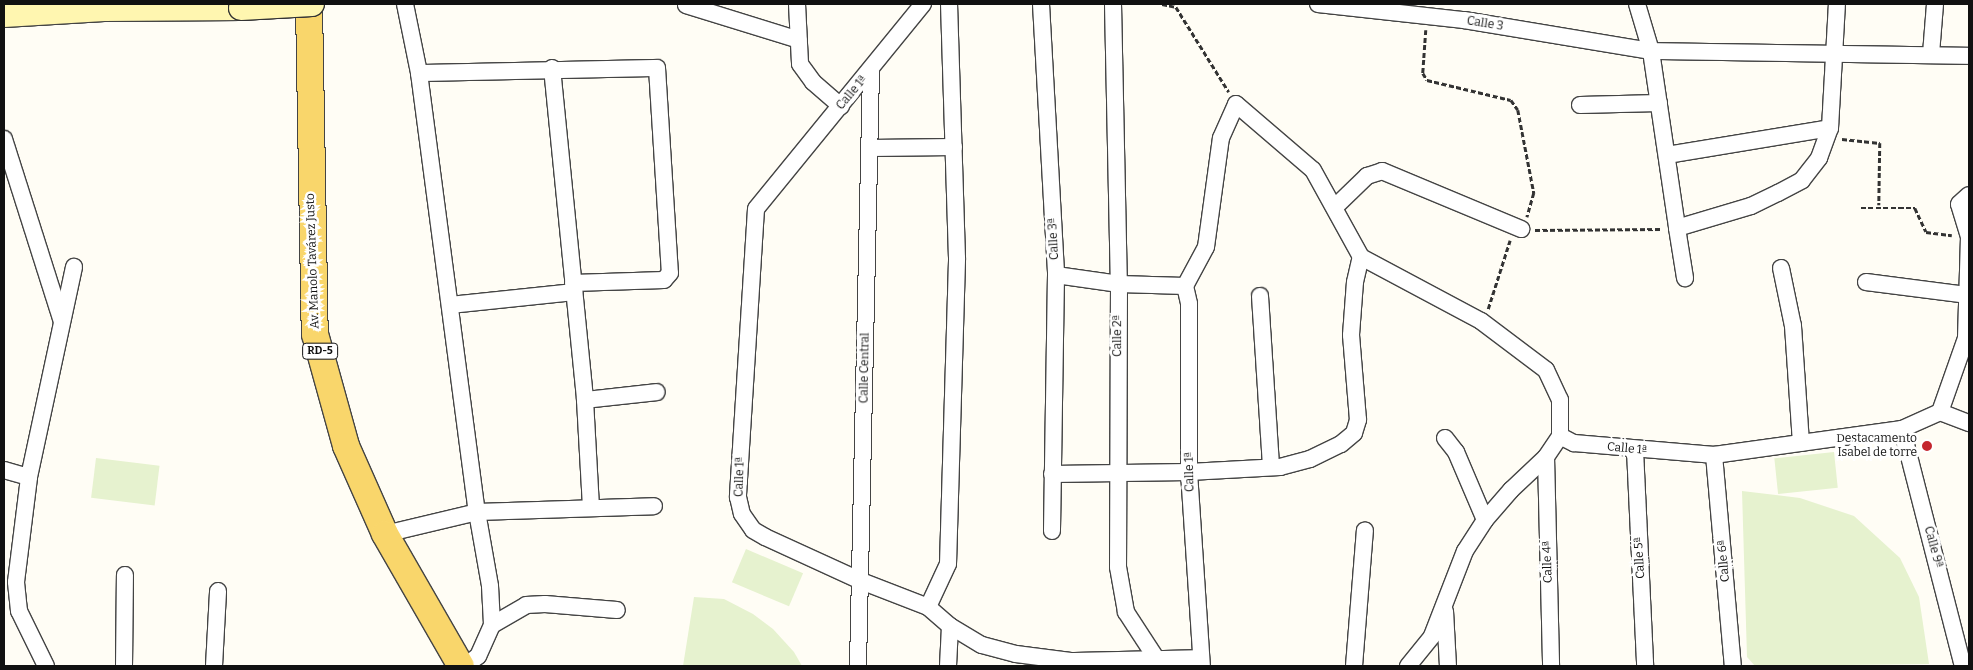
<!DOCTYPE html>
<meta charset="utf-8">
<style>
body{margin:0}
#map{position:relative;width:1973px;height:670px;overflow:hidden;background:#fffdf5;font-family:Bitter,serif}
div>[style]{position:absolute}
.pitch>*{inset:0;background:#e6f2cf;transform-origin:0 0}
.path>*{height:2.5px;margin-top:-1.25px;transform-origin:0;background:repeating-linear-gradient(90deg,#333 0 5px,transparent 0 7.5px)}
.roads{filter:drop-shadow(1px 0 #444) drop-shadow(-1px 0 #444) drop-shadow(0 1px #444) drop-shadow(0 -1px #444)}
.street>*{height:16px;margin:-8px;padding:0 8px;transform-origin:8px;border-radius:8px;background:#fff}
.secondary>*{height:24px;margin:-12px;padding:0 12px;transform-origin:12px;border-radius:12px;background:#fff6b0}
.primary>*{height:26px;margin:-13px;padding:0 13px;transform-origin:13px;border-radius:13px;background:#f9d66b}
.bridges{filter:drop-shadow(1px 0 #333) drop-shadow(-1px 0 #333) drop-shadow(0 1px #333) drop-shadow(0 -1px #333)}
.secondary-bridge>*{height:24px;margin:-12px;padding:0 12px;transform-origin:12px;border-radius:12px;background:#fff6b0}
.dots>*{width:14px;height:14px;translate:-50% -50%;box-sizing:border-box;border:2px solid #fff;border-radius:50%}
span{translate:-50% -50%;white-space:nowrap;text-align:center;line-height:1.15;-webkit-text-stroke:5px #fff;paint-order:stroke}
.shield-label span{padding:1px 4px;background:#fff;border:1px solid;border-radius:4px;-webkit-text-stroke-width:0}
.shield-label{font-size:11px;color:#111;font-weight:700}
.street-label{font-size:12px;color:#111}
.poi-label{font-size:12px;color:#111}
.right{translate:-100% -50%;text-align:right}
.frame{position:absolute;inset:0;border:5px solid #111;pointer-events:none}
</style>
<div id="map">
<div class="pitch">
<div style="left:1834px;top:452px;width:36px;height:60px;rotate:84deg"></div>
<div style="left:96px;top:458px;width:64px;height:40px;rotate:7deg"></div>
<div style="clip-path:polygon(1742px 491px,1800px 498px,1854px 516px,1900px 558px,1919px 597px,1929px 664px,1755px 666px,1747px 657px)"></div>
<div style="left:746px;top:549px;width:62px;height:36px;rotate:23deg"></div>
<div style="clip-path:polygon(694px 597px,724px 599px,753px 614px,773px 629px,794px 652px,802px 666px,683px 666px)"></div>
</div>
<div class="path">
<div style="left:1162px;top:4px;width:14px;rotate:12deg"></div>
<div style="left:1176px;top:7px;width:100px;rotate:58.1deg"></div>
<div style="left:1426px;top:30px;width:43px;rotate:94deg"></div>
<div style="left:1423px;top:73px;width:8px;rotate:60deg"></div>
<div style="left:1427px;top:80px;width:86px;rotate:13.4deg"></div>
<div style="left:1511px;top:100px;width:12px;rotate:55deg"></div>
<div style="left:1518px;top:110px;width:85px;rotate:79.1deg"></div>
<div style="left:1534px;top:193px;width:25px;rotate:106deg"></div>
<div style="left:1842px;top:139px;width:38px;rotate:6deg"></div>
<div style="left:1880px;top:143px;width:62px;rotate:90.9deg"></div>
<div style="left:1861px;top:208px;width:54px"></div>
<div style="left:1915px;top:208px;width:26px;rotate:65deg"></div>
<div style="left:1926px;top:232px;width:26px;rotate:7deg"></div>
<div style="left:1535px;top:230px;width:127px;rotate:-0.5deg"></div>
<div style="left:1488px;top:309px;width:72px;rotate:-72.3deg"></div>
</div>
<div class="roads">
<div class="street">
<div style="left:405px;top:4px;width:70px;rotate:78.5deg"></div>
<div style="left:419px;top:73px;width:443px;rotate:82.5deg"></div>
<div style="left:477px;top:512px;width:75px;rotate:80deg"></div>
<div style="left:490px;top:586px;width:39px;rotate:87deg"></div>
<div style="left:492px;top:625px;width:34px;rotate:114deg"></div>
<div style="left:478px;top:656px;width:16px;rotate:142deg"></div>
<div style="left:797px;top:4px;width:60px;rotate:87.1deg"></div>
<div style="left:800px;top:64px;width:22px;rotate:54deg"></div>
<div style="left:813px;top:82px;width:37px;rotate:41deg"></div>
<div style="left:923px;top:4px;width:264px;rotate:129.2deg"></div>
<div style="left:756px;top:209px;width:289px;rotate:93.6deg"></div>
<div style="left:738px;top:497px;width:17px;rotate:77deg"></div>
<div style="left:742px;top:514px;width:19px;rotate:55deg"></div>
<div style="left:753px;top:530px;width:14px;rotate:30deg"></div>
<div style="left:765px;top:537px;width:106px;rotate:24.6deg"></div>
<div style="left:861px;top:581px;width:72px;rotate:21.2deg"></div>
<div style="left:928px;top:607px;width:29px;rotate:41deg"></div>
<div style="left:950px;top:626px;width:37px;rotate:31deg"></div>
<div style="left:982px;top:645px;width:35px;rotate:15deg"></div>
<div style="left:1016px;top:654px;width:55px;rotate:7.3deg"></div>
<div style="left:1071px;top:661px;width:129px;rotate:-1.3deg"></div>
<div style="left:1041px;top:4px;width:271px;rotate:86.8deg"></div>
<div style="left:1056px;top:275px;width:256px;rotate:90.9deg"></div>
<div style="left:1113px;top:4px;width:280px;rotate:88.8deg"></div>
<div style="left:1119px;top:284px;width:283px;rotate:90.2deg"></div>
<div style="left:1118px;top:567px;width:46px;rotate:79.9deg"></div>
<div style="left:1126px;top:612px;width:55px;rotate:56.9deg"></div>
<div style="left:1318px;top:4px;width:147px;rotate:6.3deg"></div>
<div style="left:1464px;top:20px;width:190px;rotate:9.4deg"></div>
<div style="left:1651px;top:51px;width:318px;rotate:0.9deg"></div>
<div style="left:1637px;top:4px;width:49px;rotate:73.4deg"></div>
<div style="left:1651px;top:51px;width:179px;rotate:81.6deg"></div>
<div style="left:1677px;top:228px;width:77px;rotate:-16.6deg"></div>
<div style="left:1751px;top:206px;width:30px;rotate:-26deg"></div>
<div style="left:1778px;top:193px;width:27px;rotate:-28deg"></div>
<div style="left:1802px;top:180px;width:28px;rotate:-52deg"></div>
<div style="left:1819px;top:158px;width:32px;rotate:-70deg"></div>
<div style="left:1830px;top:128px;width:124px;rotate:-86.8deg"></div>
<div style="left:686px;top:5px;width:118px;rotate:17.2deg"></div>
<div style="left:1931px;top:54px;width:50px;rotate:-85.4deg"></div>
<div style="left:552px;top:68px;width:334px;rotate:84.3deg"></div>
<div style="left:585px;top:400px;width:106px;rotate:86.8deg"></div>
<div style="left:419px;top:73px;width:238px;rotate:-1.2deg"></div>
<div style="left:657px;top:68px;width:205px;rotate:86.4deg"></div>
<div style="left:670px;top:273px;width:9px;rotate:131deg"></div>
<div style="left:664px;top:280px;width:91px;rotate:178.1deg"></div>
<div style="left:1580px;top:105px;width:79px;rotate:-1.5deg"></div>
<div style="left:4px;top:139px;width:189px;rotate:72.4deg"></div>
<div style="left:870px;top:148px;width:84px;rotate:-0.7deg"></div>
<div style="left:1667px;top:155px;width:165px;rotate:-9.4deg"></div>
<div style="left:1335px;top:207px;width:45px;rotate:-44.1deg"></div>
<div style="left:1367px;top:176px;width:16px;rotate:-18deg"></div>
<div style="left:1382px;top:171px;width:151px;rotate:22.6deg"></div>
<div style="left:1677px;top:228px;width:51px;rotate:80.9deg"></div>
<div style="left:1781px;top:268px;width:59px;rotate:78.3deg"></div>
<div style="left:1793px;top:326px;width:117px;rotate:86.1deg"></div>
<div style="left:1056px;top:275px;width:64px;rotate:8.1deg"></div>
<div style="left:1119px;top:284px;width:66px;rotate:1.7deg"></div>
<div style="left:1866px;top:282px;width:103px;rotate:7.3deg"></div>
<div style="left:1185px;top:286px;width:44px;rotate:-61.7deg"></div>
<div style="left:1206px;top:247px;width:110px;rotate:-82.2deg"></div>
<div style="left:1221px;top:138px;width:37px;rotate:-66deg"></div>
<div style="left:1236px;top:104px;width:101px;rotate:40.6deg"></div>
<div style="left:1313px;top:170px;width:99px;rotate:61.1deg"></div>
<div style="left:1361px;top:257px;width:136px;rotate:28.1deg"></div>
<div style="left:1481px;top:321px;width:81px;rotate:37deg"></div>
<div style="left:1546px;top:370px;width:33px;rotate:65deg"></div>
<div style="left:1560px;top:400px;width:36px;rotate:90deg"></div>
<div style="left:1185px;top:286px;width:18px;rotate:77deg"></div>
<div style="left:1189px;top:304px;width:168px;rotate:90deg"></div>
<div style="left:1189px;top:472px;width:194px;rotate:86.2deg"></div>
<div style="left:1260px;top:296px;width:171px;rotate:86.3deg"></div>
<div style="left:450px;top:305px;width:125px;rotate:-6deg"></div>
<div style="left:585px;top:400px;width:72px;rotate:-6.3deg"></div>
<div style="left:1940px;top:412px;width:78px;rotate:-70.6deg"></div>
<div style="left:1966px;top:338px;width:101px;rotate:-88.3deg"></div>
<div style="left:1969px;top:237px;width:34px;rotate:-107deg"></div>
<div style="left:1959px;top:204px;width:13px;rotate:-42deg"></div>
<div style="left:1902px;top:429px;width:245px;rotate:75.6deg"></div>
<div style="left:1560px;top:436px;width:16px;rotate:27deg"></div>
<div style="left:1574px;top:443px;width:141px;rotate:4.9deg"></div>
<div style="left:1714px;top:455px;width:190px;rotate:-7.9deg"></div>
<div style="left:1902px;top:429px;width:42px;rotate:-24.1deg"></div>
<div style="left:1940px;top:412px;width:31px;rotate:21deg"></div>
<div style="left:1445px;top:438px;width:18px;rotate:52deg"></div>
<div style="left:1456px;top:452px;width:74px;rotate:66.9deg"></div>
<div style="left:1635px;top:450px;width:216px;rotate:87.3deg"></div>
<div style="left:1714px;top:455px;width:212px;rotate:84.9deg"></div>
<div style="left:1546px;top:457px;width:209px;rotate:88.6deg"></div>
<div style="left:4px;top:470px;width:26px;rotate:16deg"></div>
<div style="left:1052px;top:474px;width:137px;rotate:-0.8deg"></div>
<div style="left:1189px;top:472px;width:91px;rotate:-3.1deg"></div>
<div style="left:1280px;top:467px;width:31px;rotate:-15deg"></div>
<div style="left:1310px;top:459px;width:34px;rotate:-26deg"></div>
<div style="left:1341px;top:444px;width:17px;rotate:-40deg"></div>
<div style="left:1354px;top:433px;width:14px;rotate:-73deg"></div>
<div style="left:1358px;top:420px;width:85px;rotate:-94.7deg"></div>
<div style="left:1351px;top:335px;width:53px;rotate:-85.7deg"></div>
<div style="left:1355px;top:282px;width:26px;rotate:-77deg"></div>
<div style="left:385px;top:534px;width:95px;rotate:-13.4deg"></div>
<div style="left:477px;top:512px;width:177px;rotate:-1.9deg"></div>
<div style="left:928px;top:607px;width:47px;rotate:-65.1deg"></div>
<div style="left:948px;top:564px;width:306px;rotate:-88.3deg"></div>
<div style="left:957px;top:258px;width:254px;rotate:-91.8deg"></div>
<div style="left:1445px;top:611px;width:55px;rotate:86.9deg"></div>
<div style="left:492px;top:625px;width:39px;rotate:-30deg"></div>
<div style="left:526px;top:605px;width:19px;rotate:-3deg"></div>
<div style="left:545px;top:604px;width:72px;rotate:4.8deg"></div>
<div style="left:46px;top:666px;width:61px;rotate:-116.1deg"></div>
<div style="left:19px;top:611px;width:29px;rotate:-96deg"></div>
<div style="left:16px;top:582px;width:106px;rotate:-82.9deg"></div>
<div style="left:29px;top:477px;width:215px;rotate:-77.9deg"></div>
<div style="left:124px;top:666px;width:91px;rotate:-89.4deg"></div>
<div style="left:214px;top:666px;width:75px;rotate:-86.9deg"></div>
<div style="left:858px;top:666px;width:596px;rotate:-88.75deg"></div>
<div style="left:948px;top:666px;width:40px;rotate:-87.1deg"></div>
<div style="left:1354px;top:666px;width:136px;rotate:-85.4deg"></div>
<div style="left:1408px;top:666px;width:38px;rotate:-51deg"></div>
<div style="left:1432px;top:636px;width:91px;rotate:-68.8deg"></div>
<div style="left:1465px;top:551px;width:37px;rotate:-57deg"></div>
<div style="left:1485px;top:520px;width:40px;rotate:-49deg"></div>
<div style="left:1511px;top:490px;width:48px;rotate:-43.3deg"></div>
<div style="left:1546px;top:457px;width:25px;rotate:-56deg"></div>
</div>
<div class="secondary">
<div style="left:4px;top:15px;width:100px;rotate:-3.4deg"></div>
<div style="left:104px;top:9px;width:137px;rotate:-0.4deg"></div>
</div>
<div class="primary">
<div style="left:309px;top:4px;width:330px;rotate:89deg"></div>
<div style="left:315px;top:334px;width:116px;rotate:74.5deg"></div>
<div style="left:346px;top:446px;width:96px;rotate:66.1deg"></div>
<div style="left:385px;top:534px;width:152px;rotate:60.1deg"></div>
</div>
</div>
<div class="bridges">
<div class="secondary-bridge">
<div style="left:241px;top:8px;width:71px;rotate:-3.2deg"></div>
</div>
</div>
<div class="dots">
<div style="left:1927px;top:446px;background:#c4262e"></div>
</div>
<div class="shield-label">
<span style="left:320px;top:351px">RD-5</span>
</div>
<div class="street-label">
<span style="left:1485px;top:24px;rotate:9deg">Calle 3</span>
<span style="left:852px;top:93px;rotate:-50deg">Calle 1ª</span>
<span style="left:1054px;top:239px;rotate:-93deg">Calle 3ª</span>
<span style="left:313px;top:261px;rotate:-92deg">Av. Manolo Tavárez Justo</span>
<span style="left:1118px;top:336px;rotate:-90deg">Calle 2ª</span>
<span style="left:865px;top:368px;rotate:-89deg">Calle Central</span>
<span style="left:1627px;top:449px;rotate:5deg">Calle 1ª</span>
<span style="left:1190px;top:472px;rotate:-91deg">Calle 1ª</span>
<span style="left:740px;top:477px;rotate:-88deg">Calle 1ª</span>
<span style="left:1933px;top:547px;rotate:75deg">Calle 9ª</span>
<span style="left:1640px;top:558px;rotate:-93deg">Calle 5ª</span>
<span style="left:1724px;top:561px;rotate:-95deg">Calle 6ª</span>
<span style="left:1548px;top:562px;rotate:-92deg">Calle 4ª</span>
</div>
<div class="poi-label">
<span class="right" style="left:1917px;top:446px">Destacamento<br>Isabel de torre</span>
</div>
<div class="frame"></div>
</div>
